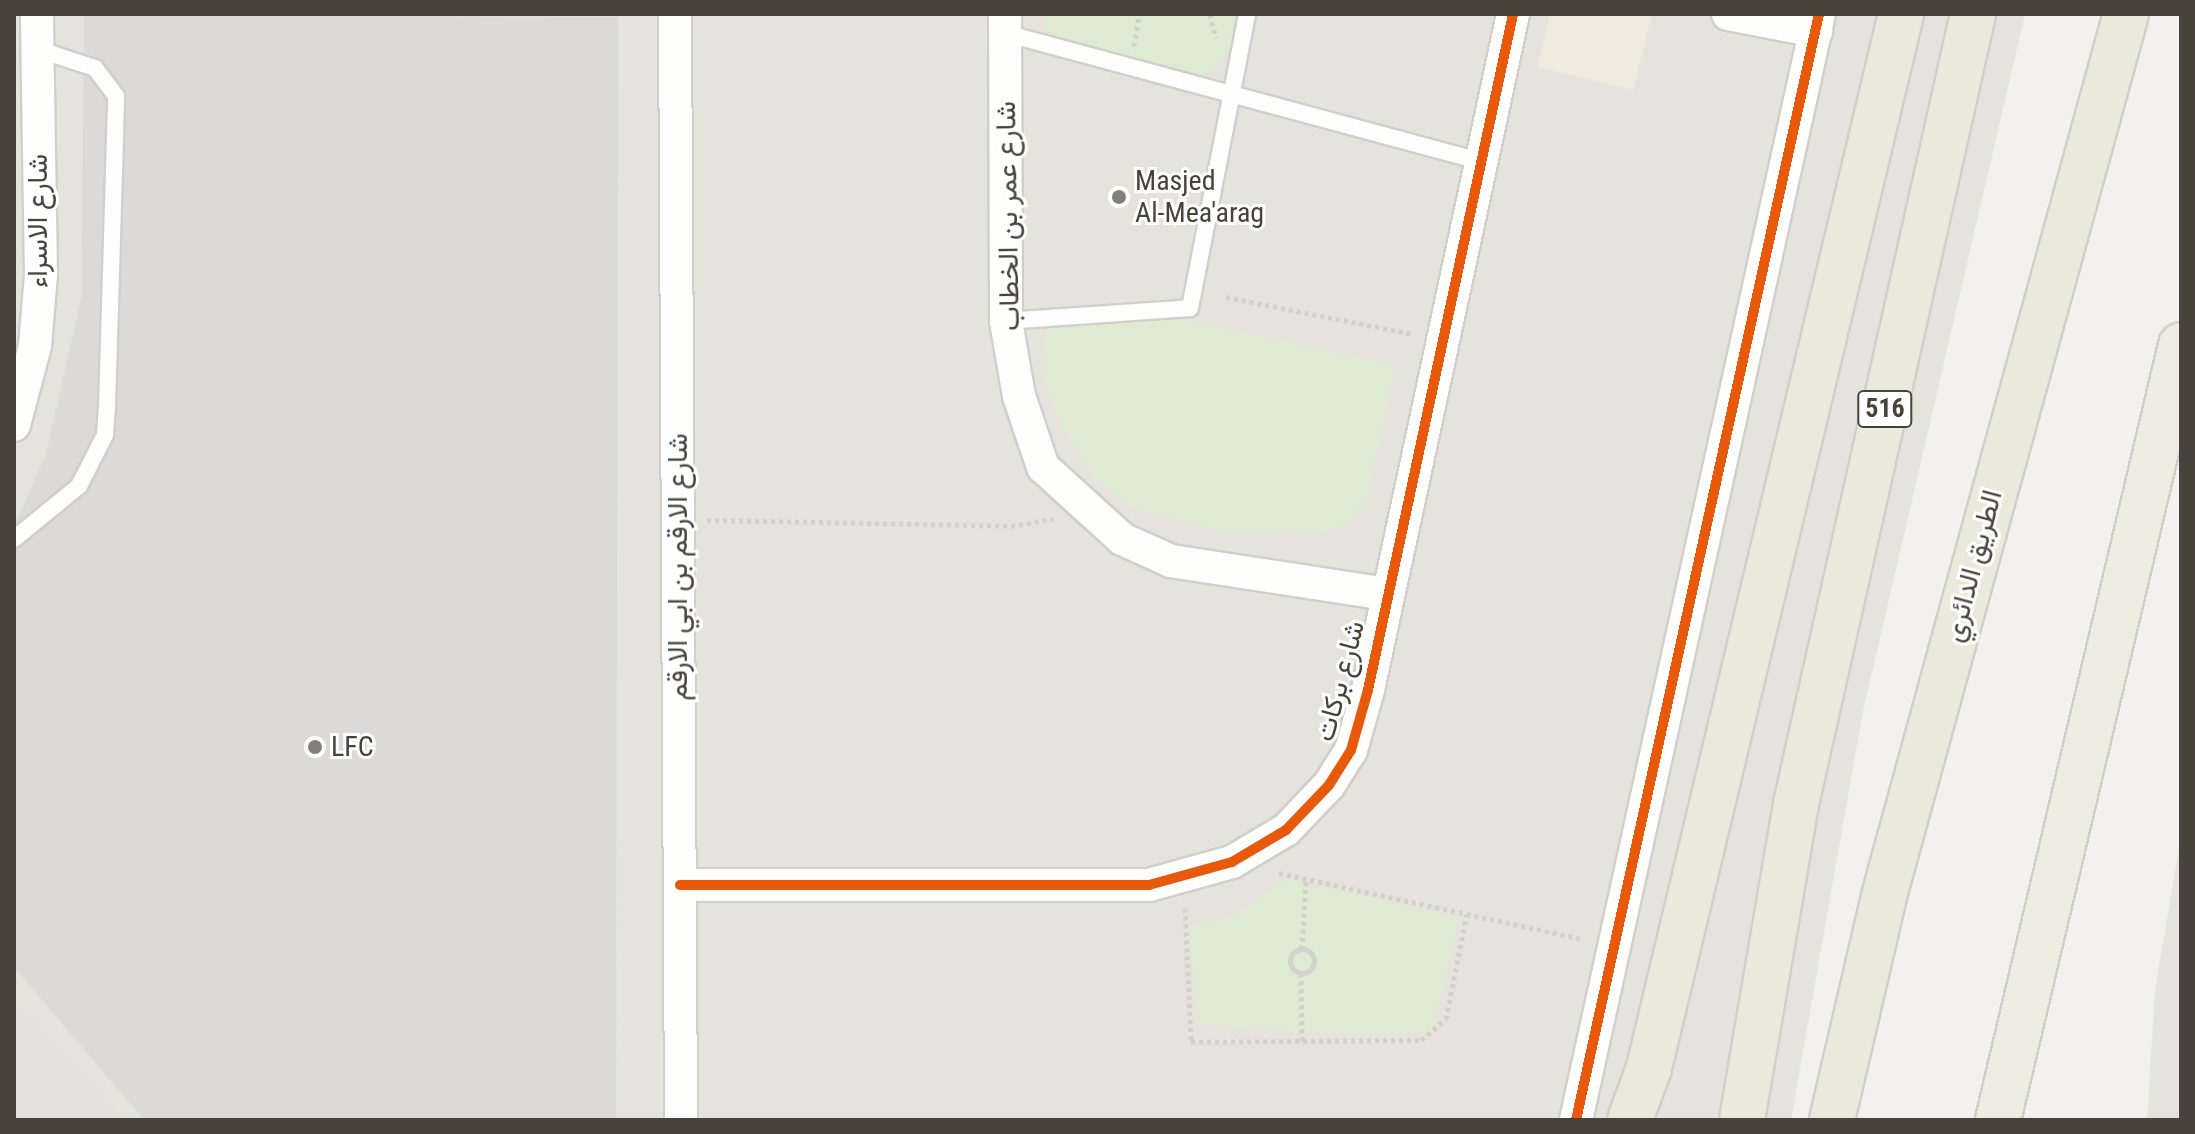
<!DOCTYPE html>
<meta charset="utf-8">
<style>
body{margin:0}
#map{position:relative;width:2195px;height:1134px;overflow:hidden;background:#f2f1ee;font-family:"Roboto Condensed",Vazirmatn,sans-serif}
div>[style]{position:absolute}
.residential>*{inset:0;background:#e5e3dc}
.commercial>*{inset:0;background:#f0eadf}
.green>*{inset:0;background:#deead1}
.parking>*{inset:0;background:#e4e2df}
.building>*{inset:0;background:#dcdad6}
.path>*{height:5px;margin-top:-2.5px;transform-origin:0;background:repeating-linear-gradient(90deg,#d2d1cc 0 4px,transparent 0 8px)}
.path>.ring{margin:-2.5px;padding:0;box-sizing:content-box;background:none;border:5px solid #d2d1cc;border-radius:50%}
.roads{filter:drop-shadow(2px 0 #d0cfcb) drop-shadow(-2px 0 #d0cfcb) drop-shadow(0 2px #d0cfcb) drop-shadow(0 -2px #d0cfcb)}
.service>*{height:16px;margin:-8px;padding:0 8px;transform-origin:8px;border-radius:8px;background:#fdfdfc}
.minor>*{height:32px;margin:-16px;padding:0 16px;transform-origin:16px;border-radius:16px;background:#fdfdfc}
.trunk>*{height:44px;margin:-22px;padding:0 22px;transform-origin:22px;border-radius:22px;background:#eeebe1}
.motorway>*{height:44px;margin:-22px;padding:0 22px;transform-origin:22px;border-radius:22px;background:#ebe8dc}
.cycleway>*{height:10px;margin:-5px;padding:0 5px;transform-origin:5px;border-radius:5px;background:#e8590c}
.dots>*{width:22px;height:22px;translate:-50% -50%;box-sizing:border-box;border:4px solid #fff;border-radius:50%}
span{translate:-50% -50%;white-space:nowrap;text-align:center;line-height:1.15;-webkit-text-stroke:6px #fff;paint-order:stroke}
.shield-label span{padding:2px 6px;background:#fff;border:2px solid;border-radius:6px;-webkit-text-stroke-width:0}
.shield-label{font-size:26px;color:#48433a;font-weight:700}
.poi-label{font-size:28px;color:#48433a}
.left{translate:0 -50%;text-align:left}
.street-label{font-size:28px;color:#48433a}
.frame{position:absolute;inset:0;border:16px solid #48433a;pointer-events:none}
</style>
<div id="map">
<div class="residential">
<div style="clip-path:polygon(14px 14px,2025px 14px,1863px 711px,1791px 1120px,14px 1120px)"></div>
<div style="clip-path:polygon(2181px 836px,2181px 1120px,2147px 1120px,2155px 990px)"></div>
</div>
<div class="commercial">
<div style="clip-path:polygon(1550px 14px,1652px 14px,1633px 90px,1538px 67px)"></div>
</div>
<div class="green">
<div style="clip-path:polygon(1042px 14px,1239px 14px,1232px 47px,1206px 76px,1053px 42px)"></div>
<div style="clip-path:polygon(1048px 315px,1183px 320px,1395px 366px,1366px 499px,1343px 525px,1320px 531px,1237px 534px,1132px 507px,1093px 476px,1060px 421px,1043px 374px)"></div>
<div style="clip-path:polygon(1288px 879px,1459px 918px,1434px 1026px,1427px 1032px,1290px 1031px,1199px 1023px,1189px 927px,1235px 916px)"></div>
</div>
<div class="parking">
<div style="clip-path:polygon(14px 996px,125px 1120px,14px 1120px)"></div>
</div>
<div class="building">
<div style="clip-path:polygon(84px 14px,618px 17px,616px 1120px,144px 1120px,14px 967px,14px 526px,46px 454px,82px 294px)"></div>
</div>
<div class="path">
<div style="left:1210px;top:14px;width:25px;rotate:76deg"></div>
<div style="left:1134px;top:46px;width:32px;rotate:-81deg"></div>
<div style="left:1226px;top:297px;width:191px;rotate:11.2deg"></div>
<div style="left:707px;top:520px;width:304px;rotate:1.1deg"></div>
<div style="left:1011px;top:526px;width:43px;rotate:-9.5deg"></div>
<div style="left:1279px;top:873px;width:310px;rotate:12.3deg"></div>
<div style="left:1185px;top:908px;width:134px;rotate:87.4deg"></div>
<div style="left:1191px;top:1042px;width:230px;rotate:-0.5deg"></div>
<div style="left:1421px;top:1040px;width:33px;rotate:-40deg"></div>
<div style="left:1446px;top:1019px;width:107px;rotate:-78.7deg"></div>
<div style="left:1302px;top:949px;width:70px;rotate:-86.7deg"></div>
<div class="ring" style="left:1290px;top:949px;width:19px;height:19px"></div>
<div style="left:1301px;top:973px;width:70px;rotate:89.2deg"></div>
</div>
<div class="roads">
<div class="service">
<div style="left:1005px;top:33px;width:493px;rotate:15.1deg"></div>
<div style="left:1006px;top:321px;width:184px;rotate:-4deg"></div>
<div style="left:1190px;top:308px;width:299px;rotate:-79deg"></div>
<div style="left:14px;top:539px;width:84px;rotate:-39.2deg"></div>
<div style="left:79px;top:486px;width:57px;rotate:-63deg"></div>
<div style="left:105px;top:435px;width:28px;rotate:-86deg"></div>
<div style="left:107px;top:407px;width:311px;rotate:-88.3deg"></div>
<div style="left:116px;top:96px;width:35px;rotate:-127deg"></div>
<div style="left:95px;top:68px;width:61px;rotate:-161.9deg"></div>
</div>
<div class="minor">
<div style="left:675px;top:14px;width:1106px;rotate:89.69deg"></div>
<div style="left:1005px;top:14px;width:307px;rotate:89.8deg"></div>
<div style="left:1006px;top:321px;width:76px;rotate:80.2deg"></div>
<div style="left:1019px;top:396px;width:75px;rotate:71.3deg"></div>
<div style="left:1043px;top:467px;width:107px;rotate:42.3deg"></div>
<div style="left:1122px;top:539px;width:54px;rotate:24.2deg"></div>
<div style="left:1171px;top:561px;width:218px;rotate:8.7deg"></div>
<div style="left:1728px;top:14px;width:90px;rotate:10.9deg"></div>
<div style="left:14px;top:425px;width:82px;rotate:-75.1deg"></div>
<div style="left:35px;top:346px;width:71px;rotate:-85.2deg"></div>
<div style="left:41px;top:275px;width:261px;rotate:-90.9deg"></div>
<div style="left:680px;top:885px;width:469px"></div>
<div style="left:1149px;top:885px;width:86px;rotate:-15.5deg"></div>
<div style="left:1232px;top:862px;width:63px;rotate:-30.7deg"></div>
<div style="left:1286px;top:830px;width:62px;rotate:-46.3deg"></div>
<div style="left:1329px;top:785px;width:41px;rotate:-57.8deg"></div>
<div style="left:1351px;top:750px;width:62px;rotate:-74.2deg"></div>
<div style="left:1368px;top:690px;width:691px;rotate:-77.89deg"></div>
<div style="left:1576px;top:1120px;width:1132px;rotate:-77.61deg"></div>
</div>
<div class="trunk">
<div style="left:1998px;top:1120px;width:796px;rotate:-76.71deg"></div>
</div>
<div class="motorway">
<div style="left:1630px;top:1120px;width:55px;rotate:-69.9deg"></div>
<div style="left:1649px;top:1068px;width:1084px;rotate:-76.55deg"></div>
<div style="left:1742px;top:1120px;width:321px;rotate:-80.3deg"></div>
<div style="left:1796px;top:804px;width:810px;rotate:-77.37deg"></div>
<div style="left:1832px;top:1120px;width:230px;rotate:-76.9deg"></div>
<div style="left:1884px;top:896px;width:915px;rotate:-74.66deg"></div>
</div>
</div>
<div class="cycleway">
<div style="left:680px;top:885px;width:469px"></div>
<div style="left:1149px;top:885px;width:86px;rotate:-15.5deg"></div>
<div style="left:1232px;top:862px;width:63px;rotate:-30.7deg"></div>
<div style="left:1286px;top:830px;width:62px;rotate:-46.3deg"></div>
<div style="left:1329px;top:785px;width:41px;rotate:-57.8deg"></div>
<div style="left:1351px;top:750px;width:62px;rotate:-74.2deg"></div>
<div style="left:1368px;top:690px;width:691px;rotate:-77.89deg"></div>
<div style="left:1576px;top:1120px;width:1132px;rotate:-77.61deg"></div>
</div>
<div class="dots">
<div style="left:1119px;top:197px;background:#848079"></div>
<div style="left:315px;top:747px;background:#848079"></div>
</div>
<div class="shield-label">
<span style="left:1885px;top:409px">516</span>
</div>
<div class="poi-label">
<span class="left" style="left:1135px;top:197px">Masjed<br>Al-Mea'arag</span>
<span class="left" style="left:331px;top:747px">LFC</span>
</div>
<div class="street-label">
<span style="left:1008px;top:216px;rotate:-91deg">شارع عمر بن الخطاب</span>
<span style="left:38px;top:221px;rotate:-90deg">شارع الاسراء</span>
<span style="left:1973px;top:566px;rotate:-75deg">الطريق الدائري</span>
<span style="left:678px;top:567px;rotate:-90deg">شارع الارقم بن ابي الارقم</span>
<span style="left:1340px;top:681px;rotate:-75deg">شارع بركات</span>
</div>
<div class="frame"></div>
</div>
